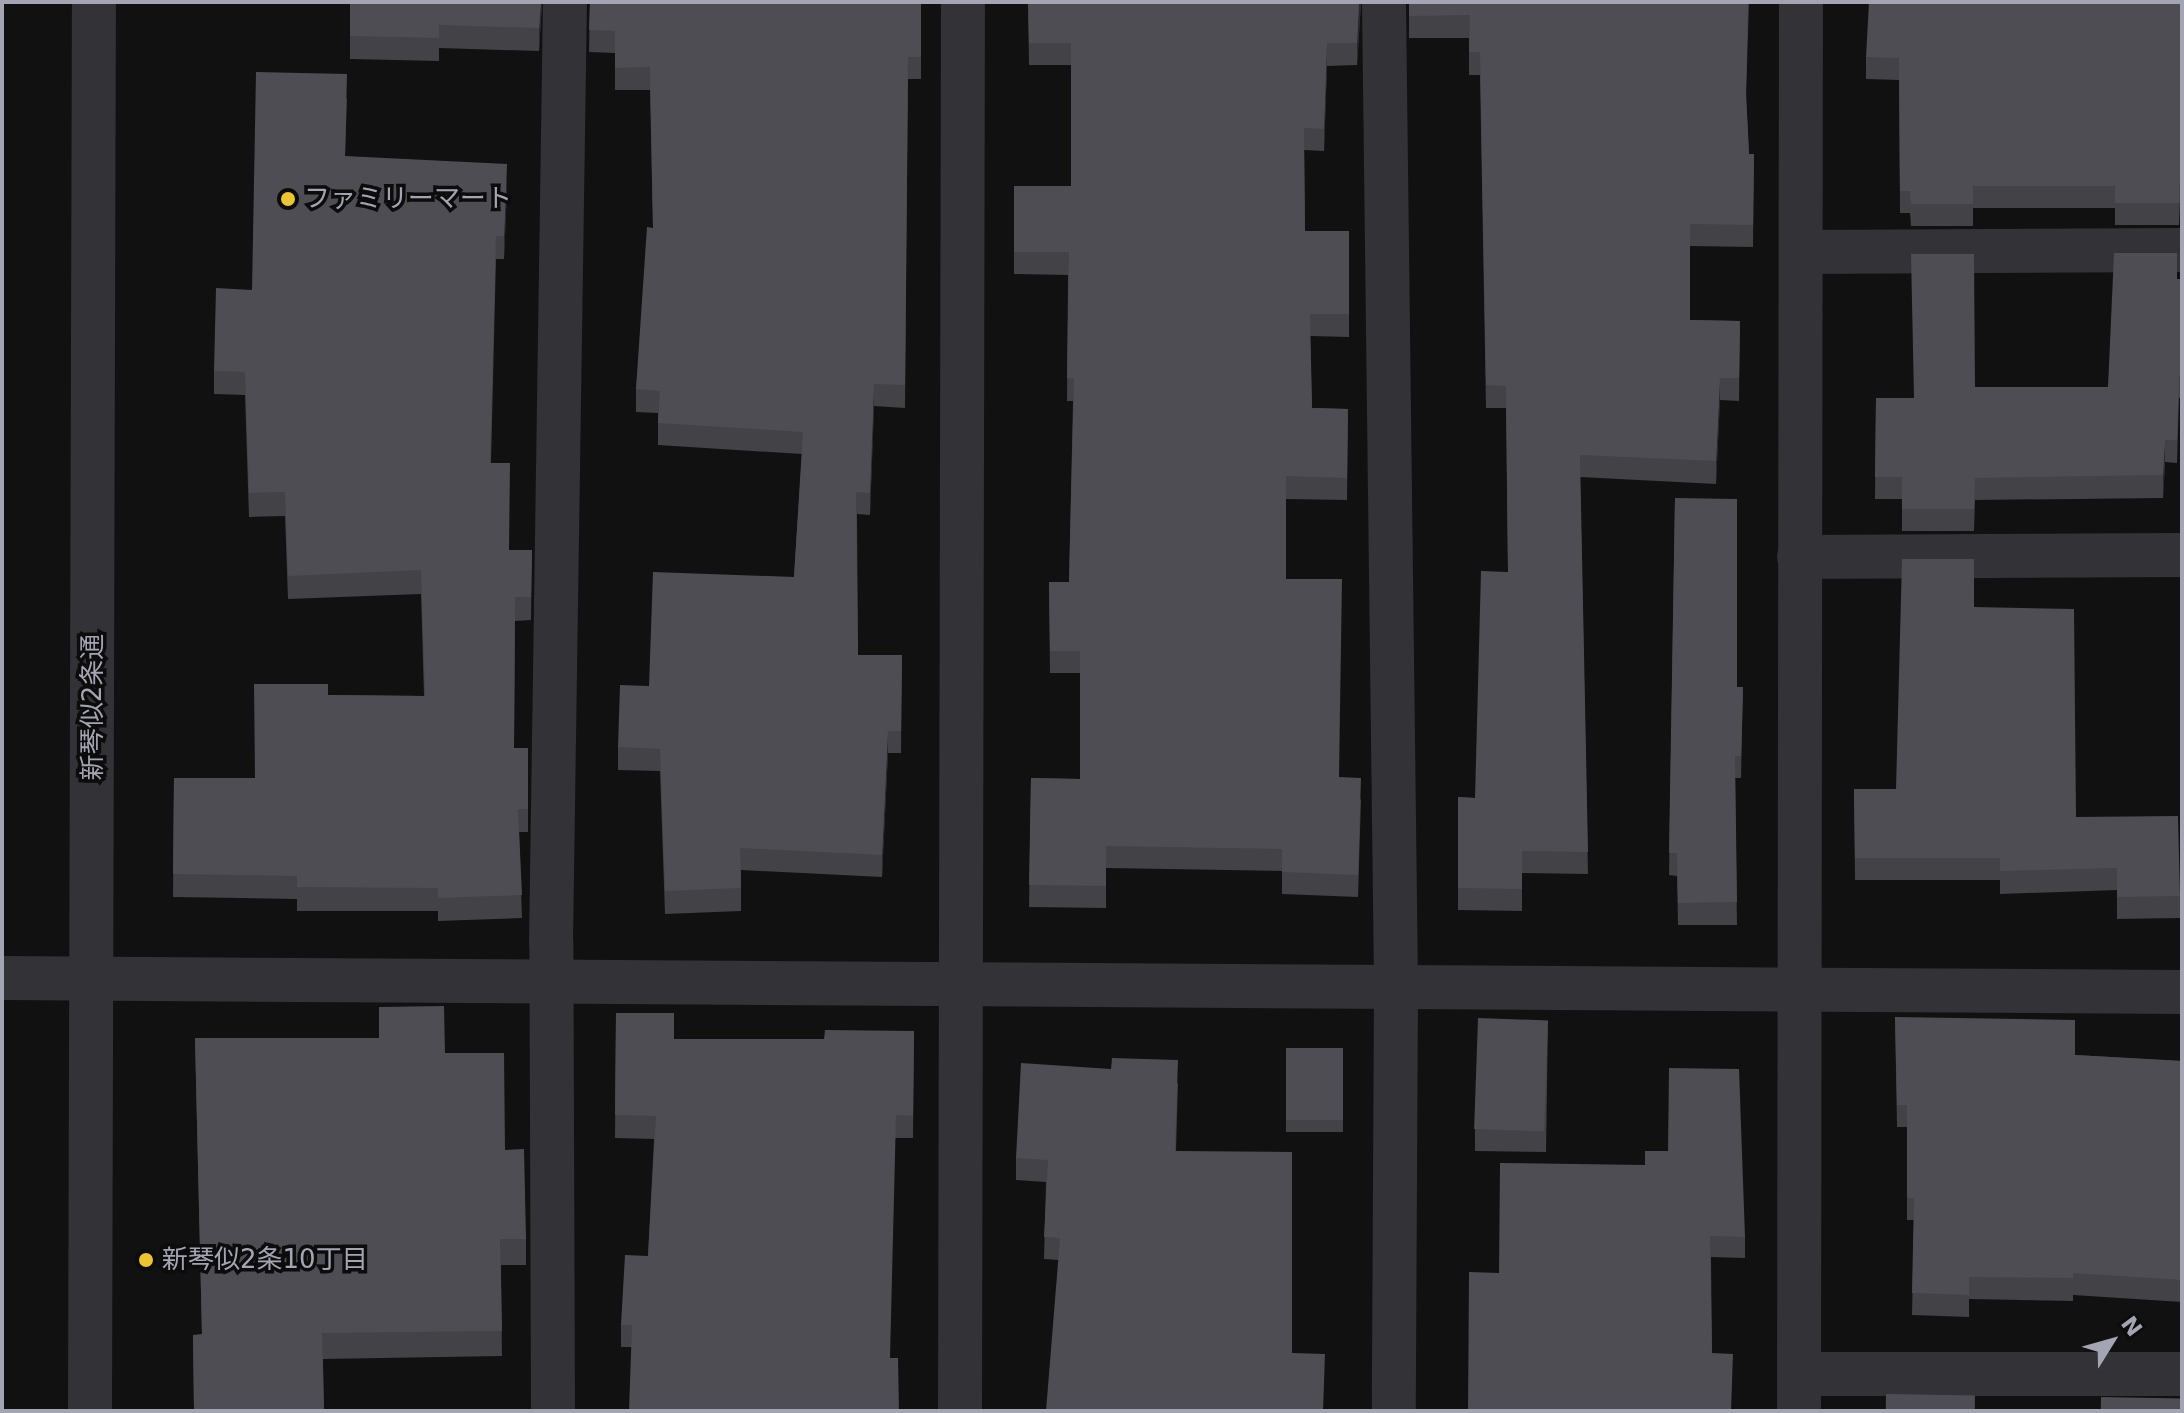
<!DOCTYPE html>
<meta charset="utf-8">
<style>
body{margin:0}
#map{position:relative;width:2184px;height:1413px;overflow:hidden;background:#111112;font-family:"DejaVu Sans","Noto Sans JP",sans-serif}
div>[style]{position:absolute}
.minor>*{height:44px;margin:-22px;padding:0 22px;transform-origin:22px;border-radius:22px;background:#323237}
.tertiary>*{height:44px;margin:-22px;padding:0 22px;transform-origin:22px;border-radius:22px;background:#323237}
.wall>*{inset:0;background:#424247;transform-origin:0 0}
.shaded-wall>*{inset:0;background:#2a2a2d}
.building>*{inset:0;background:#4d4d53;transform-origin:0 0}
.dots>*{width:22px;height:22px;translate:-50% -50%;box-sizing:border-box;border:4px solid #0c0c0d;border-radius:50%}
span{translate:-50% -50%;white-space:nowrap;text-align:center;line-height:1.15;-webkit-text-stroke:7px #0c0c0d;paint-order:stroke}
.poi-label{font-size:26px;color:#a3a5b2}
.left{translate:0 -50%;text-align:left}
.street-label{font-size:26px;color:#a3a5b2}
.frame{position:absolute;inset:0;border:4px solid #a3a5b2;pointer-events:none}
.north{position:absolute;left:2072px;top:1301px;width:80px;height:80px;-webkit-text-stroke:6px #0c0c0d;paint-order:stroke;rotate:53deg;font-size:22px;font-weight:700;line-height:32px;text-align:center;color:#a3a5b2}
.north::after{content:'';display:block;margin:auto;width:28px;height:36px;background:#a3a5b2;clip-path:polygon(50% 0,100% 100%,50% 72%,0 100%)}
</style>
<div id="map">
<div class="minor">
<div style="left:1384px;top:2px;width:985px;rotate:89.3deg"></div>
<div style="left:1396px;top:987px;width:424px;rotate:90.3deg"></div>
<div style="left:1801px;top:252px;width:381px;rotate:-0.3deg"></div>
<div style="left:1799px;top:557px;width:383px;rotate:-0.3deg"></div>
<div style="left:2px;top:978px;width:2180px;rotate:0.37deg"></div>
<div style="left:1799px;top:1374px;width:383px"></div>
<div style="left:553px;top:1411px;width:469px;rotate:-90.2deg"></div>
<div style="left:551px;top:942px;width:940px;rotate:-89.15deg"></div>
<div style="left:960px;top:1411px;width:1409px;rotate:-89.88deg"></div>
<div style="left:1799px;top:1411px;width:1409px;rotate:-89.92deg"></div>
</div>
<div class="tertiary">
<div style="left:90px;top:1411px;width:1409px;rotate:-89.84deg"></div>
</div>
<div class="wall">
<div style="clip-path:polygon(350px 2px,542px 2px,539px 51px,439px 48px,439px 61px,350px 59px)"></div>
<div style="clip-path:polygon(590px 2px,921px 2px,921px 79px,908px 79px,905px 408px,874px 406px,870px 515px,857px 514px,858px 655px,902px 655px,901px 753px,888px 753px,882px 877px,741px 870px,741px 911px,665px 914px,660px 771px,618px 770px,618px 747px,649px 686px,794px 577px,802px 454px,658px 445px,658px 413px,636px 412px,636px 389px,653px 228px,650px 90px,615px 90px,615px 53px,589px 52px)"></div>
<div style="clip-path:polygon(1028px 2px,1361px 2px,1357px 65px,1327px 66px,1324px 151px,1304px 150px,1305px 231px,1349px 231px,1349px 337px,1310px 336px,1312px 408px,1348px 409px,1347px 500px,1286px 499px,1286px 579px,1339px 777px,1361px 800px,1358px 897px,1282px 894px,1282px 871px,1106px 868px,1106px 908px,1029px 907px,1031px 778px,1080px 779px,1080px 673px,1050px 673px,1049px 582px,1069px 582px,1073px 401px,1067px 401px,1068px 275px,1014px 274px,1014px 186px,1071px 186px,1071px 65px,1029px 65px)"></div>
<div style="clip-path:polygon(1409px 2px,1749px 2px,1746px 98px,1749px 154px,1754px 154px,1753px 247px,1690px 246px,1690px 320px,1740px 321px,1739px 401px,1720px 400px,1716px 484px,1580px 477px,1588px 874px,1522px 873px,1522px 911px,1458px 910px,1458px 797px,1475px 798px,1508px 572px,1506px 408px,1486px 408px,1480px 75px,1469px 75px,1469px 38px,1409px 38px)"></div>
<div style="clip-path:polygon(2182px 2px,2182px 199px,2180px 199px,2179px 225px,2115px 225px,2115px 208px,1973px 208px,1973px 226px,1911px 226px,1910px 213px,1900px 213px,1899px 80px,1866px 79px,1866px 57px)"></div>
<div style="clip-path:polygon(347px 98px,345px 156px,507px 188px,504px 259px,496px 259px,491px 463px,509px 550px,532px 550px,531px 620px,515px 621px,514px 748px,528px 748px,528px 832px,519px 832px,522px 918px,438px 921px,438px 911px,297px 911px,297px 899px,173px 897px,174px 778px,255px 778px,328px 695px,424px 696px,421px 594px,288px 599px,285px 516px,249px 517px,245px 395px,214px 394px,214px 371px,252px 290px)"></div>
<div style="clip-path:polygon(2177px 279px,2182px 279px,2182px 398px,2179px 398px,2177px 463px,2165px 462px,2163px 498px,1975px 500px,1974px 531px,1902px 531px,1902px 499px,1875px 499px,1876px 398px,1913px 398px,1975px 387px,2108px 387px)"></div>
<div style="clip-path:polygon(1675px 498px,1737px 687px,1743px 687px,1741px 778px,1735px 778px,1737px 925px,1678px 925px,1677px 876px,1669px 875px)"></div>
<div style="clip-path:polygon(1974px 607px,2076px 817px,2180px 896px,2180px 918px,2117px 919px,2117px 890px,2000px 894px,2000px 880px,1855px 880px,1854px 789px,1896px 789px)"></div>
<div style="clip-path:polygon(616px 1013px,674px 1039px,824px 1039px,914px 1031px,913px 1138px,896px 1138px,632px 1347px,621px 1347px,621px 1325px,648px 1256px,654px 1139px,615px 1138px)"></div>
<div style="clip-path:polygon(1895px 1017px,2075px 1055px,2182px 1061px,2182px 1302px,2073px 1295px,2073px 1301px,1969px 1299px,1969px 1317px,1912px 1315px,1914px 1220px,1907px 1220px,1907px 1127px,1897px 1127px)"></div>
<div style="clip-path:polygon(1548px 1020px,1546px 1152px,1475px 1151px,1475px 1129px)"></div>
<div style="clip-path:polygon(195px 1038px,445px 1053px,505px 1150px,526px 1239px,526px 1265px,501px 1265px,502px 1356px,323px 1359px,324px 1411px,194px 1411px,193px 1335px,202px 1335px)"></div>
<div style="left:1286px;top:1048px;width:57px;height:84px"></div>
<div style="clip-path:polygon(1178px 1083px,1176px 1151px,1292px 1353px,1325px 1376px,1059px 1260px,1044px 1259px,1046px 1182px,1016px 1180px,1016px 1158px)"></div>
<div style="clip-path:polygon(1668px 1151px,1745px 1237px,1745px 1258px,1711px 1257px,1712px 1353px,1732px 1411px,1499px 1273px,1645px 1165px)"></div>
</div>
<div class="shaded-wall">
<div style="clip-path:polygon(541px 2px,542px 2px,539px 51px,539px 28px)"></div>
<div style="clip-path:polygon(1359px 2px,1361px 2px,1357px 65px,1357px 43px)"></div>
<div style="clip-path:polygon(1327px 43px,1327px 66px,1324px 151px,1324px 129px)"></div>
<div style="clip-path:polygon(507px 164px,507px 188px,504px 259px,504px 236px)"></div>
<div style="clip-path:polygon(1720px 378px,1720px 400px,1716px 484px,1716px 461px)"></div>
<div style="clip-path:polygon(874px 384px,874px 406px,870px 515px,870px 493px)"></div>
<div style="clip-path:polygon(2165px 440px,2165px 462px,2163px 498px,2163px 475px)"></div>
<div style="clip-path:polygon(888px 731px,888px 753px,882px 877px,882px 855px)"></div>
</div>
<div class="building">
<div style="clip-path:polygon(350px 2px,541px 2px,539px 28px,439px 25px,439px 38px,350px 36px)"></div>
<div style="clip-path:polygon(590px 2px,921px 2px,921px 57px,908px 57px,905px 385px,874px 384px,870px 493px,856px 492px,858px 655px,902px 655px,901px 731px,888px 731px,882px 855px,740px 848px,741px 888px,665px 891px,660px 749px,618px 747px,620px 685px,649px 686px,653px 572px,794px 577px,803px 432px,658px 423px,660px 391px,636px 389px,647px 227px,653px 228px,650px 67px,615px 68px,615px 31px,589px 30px)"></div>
<div style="clip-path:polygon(1028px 2px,1359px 2px,1357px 43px,1327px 43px,1324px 129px,1304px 128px,1305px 231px,1349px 231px,1349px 314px,1310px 314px,1312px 408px,1348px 409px,1347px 478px,1286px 476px,1286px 579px,1342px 579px,1339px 777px,1361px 778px,1358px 875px,1282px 872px,1282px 849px,1106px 846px,1106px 886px,1029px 885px,1031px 778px,1080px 779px,1080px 651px,1050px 651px,1049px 582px,1069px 582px,1074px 379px,1067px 378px,1069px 252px,1014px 252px,1014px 186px,1071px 186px,1071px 43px,1029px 43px)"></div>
<div style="clip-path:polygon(1409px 2px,1748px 2px,1746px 92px,1749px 154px,1754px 154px,1753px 225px,1690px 224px,1690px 320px,1740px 321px,1739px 378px,1720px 378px,1716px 461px,1580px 455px,1588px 852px,1522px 851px,1522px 889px,1458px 888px,1458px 797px,1475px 798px,1481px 571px,1508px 572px,1506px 386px,1486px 385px,1480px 52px,1469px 52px,1470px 15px,1409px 16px)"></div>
<div style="clip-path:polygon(1869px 2px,2182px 2px,2182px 176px,2180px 176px,2179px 203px,2115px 203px,2115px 186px,1973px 186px,1973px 204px,1911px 204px,1910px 191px,1900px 191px,1899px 58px,1866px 57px)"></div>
<div style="clip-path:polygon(256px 72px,347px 74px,345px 156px,507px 164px,504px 236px,496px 236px,490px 463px,510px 463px,509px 550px,532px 550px,531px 597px,515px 597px,514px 748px,528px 748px,528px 809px,518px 809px,522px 895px,438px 898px,438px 888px,297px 887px,297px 876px,173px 874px,174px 778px,255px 778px,254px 684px,328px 684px,328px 695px,425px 696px,421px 570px,288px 576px,285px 492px,249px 493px,245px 372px,214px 371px,216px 288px,252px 290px)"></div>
<div style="clip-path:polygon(2114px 253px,2177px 253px,2177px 279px,2182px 279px,2182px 376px,2179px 376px,2177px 440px,2165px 440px,2163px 475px,1975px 478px,1974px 509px,1902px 509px,1902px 477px,1875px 477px,1876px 398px,1914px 398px,1911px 254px,1974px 254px,1975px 387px,2108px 387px)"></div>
<div style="clip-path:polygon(1675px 498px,1737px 499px,1737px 687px,1743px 687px,1741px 756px,1735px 756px,1737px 902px,1678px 903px,1677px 853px,1669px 853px)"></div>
<div style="clip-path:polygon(1902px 559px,1974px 559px,1974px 607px,2074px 609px,2076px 817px,2178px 816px,2180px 896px,2117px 897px,2117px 868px,2000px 871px,2000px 858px,1855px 858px,1854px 789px,1896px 789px)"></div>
<div style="clip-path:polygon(444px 1006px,445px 1053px,504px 1053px,505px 1150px,524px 1149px,526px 1239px,500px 1239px,502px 1331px,322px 1333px,324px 1411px,194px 1410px,193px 1335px,202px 1334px,195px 1038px,379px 1038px,379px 1007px)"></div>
<div style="clip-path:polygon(616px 1013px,674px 1013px,674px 1039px,824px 1039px,825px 1030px,914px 1031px,913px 1116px,896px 1115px,890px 1358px,898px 1358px,899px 1411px,629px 1411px,632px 1325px,621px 1325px,625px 1255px,648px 1256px,656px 1116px,615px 1115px)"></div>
<div style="clip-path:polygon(1895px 1017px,2075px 1020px,2075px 1055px,2182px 1061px,2182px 1280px,2073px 1273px,2073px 1278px,1969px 1277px,1969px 1295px,1912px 1293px,1914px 1198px,1907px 1198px,1907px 1105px,1897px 1105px)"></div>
<div style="left:1478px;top:1018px;width:70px;height:111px;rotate:2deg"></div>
<div style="left:1286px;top:1048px;width:57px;height:72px"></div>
<div style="clip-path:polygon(1112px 1058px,1178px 1060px,1175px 1151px,1292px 1152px,1292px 1353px,1325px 1354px,1323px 1411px,1046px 1411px,1060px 1238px,1044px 1237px,1048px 1160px,1016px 1158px,1021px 1063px,1111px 1069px)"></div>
<div style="clip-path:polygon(1669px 1068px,1739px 1069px,1745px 1237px,1710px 1236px,1712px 1353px,1733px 1354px,1731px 1411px,1468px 1411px,1469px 1272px,1499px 1273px,1500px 1163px,1645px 1165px,1645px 1151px,1668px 1151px)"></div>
<div style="left:1886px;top:1394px;width:89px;height:17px;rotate:1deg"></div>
<div style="left:2101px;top:1397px;width:81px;height:14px;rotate:1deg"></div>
</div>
<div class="dots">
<div style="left:288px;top:199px;background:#eac531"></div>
<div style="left:146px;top:1260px;background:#eac531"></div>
</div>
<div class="poi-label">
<span class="left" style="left:304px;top:199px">ファミリーマート</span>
<span class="left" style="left:162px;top:1260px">新琴似2条10丁目</span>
</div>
<div class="street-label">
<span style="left:93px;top:707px;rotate:-90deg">新琴似2条通</span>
</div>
<div class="frame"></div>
<div class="north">N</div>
</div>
